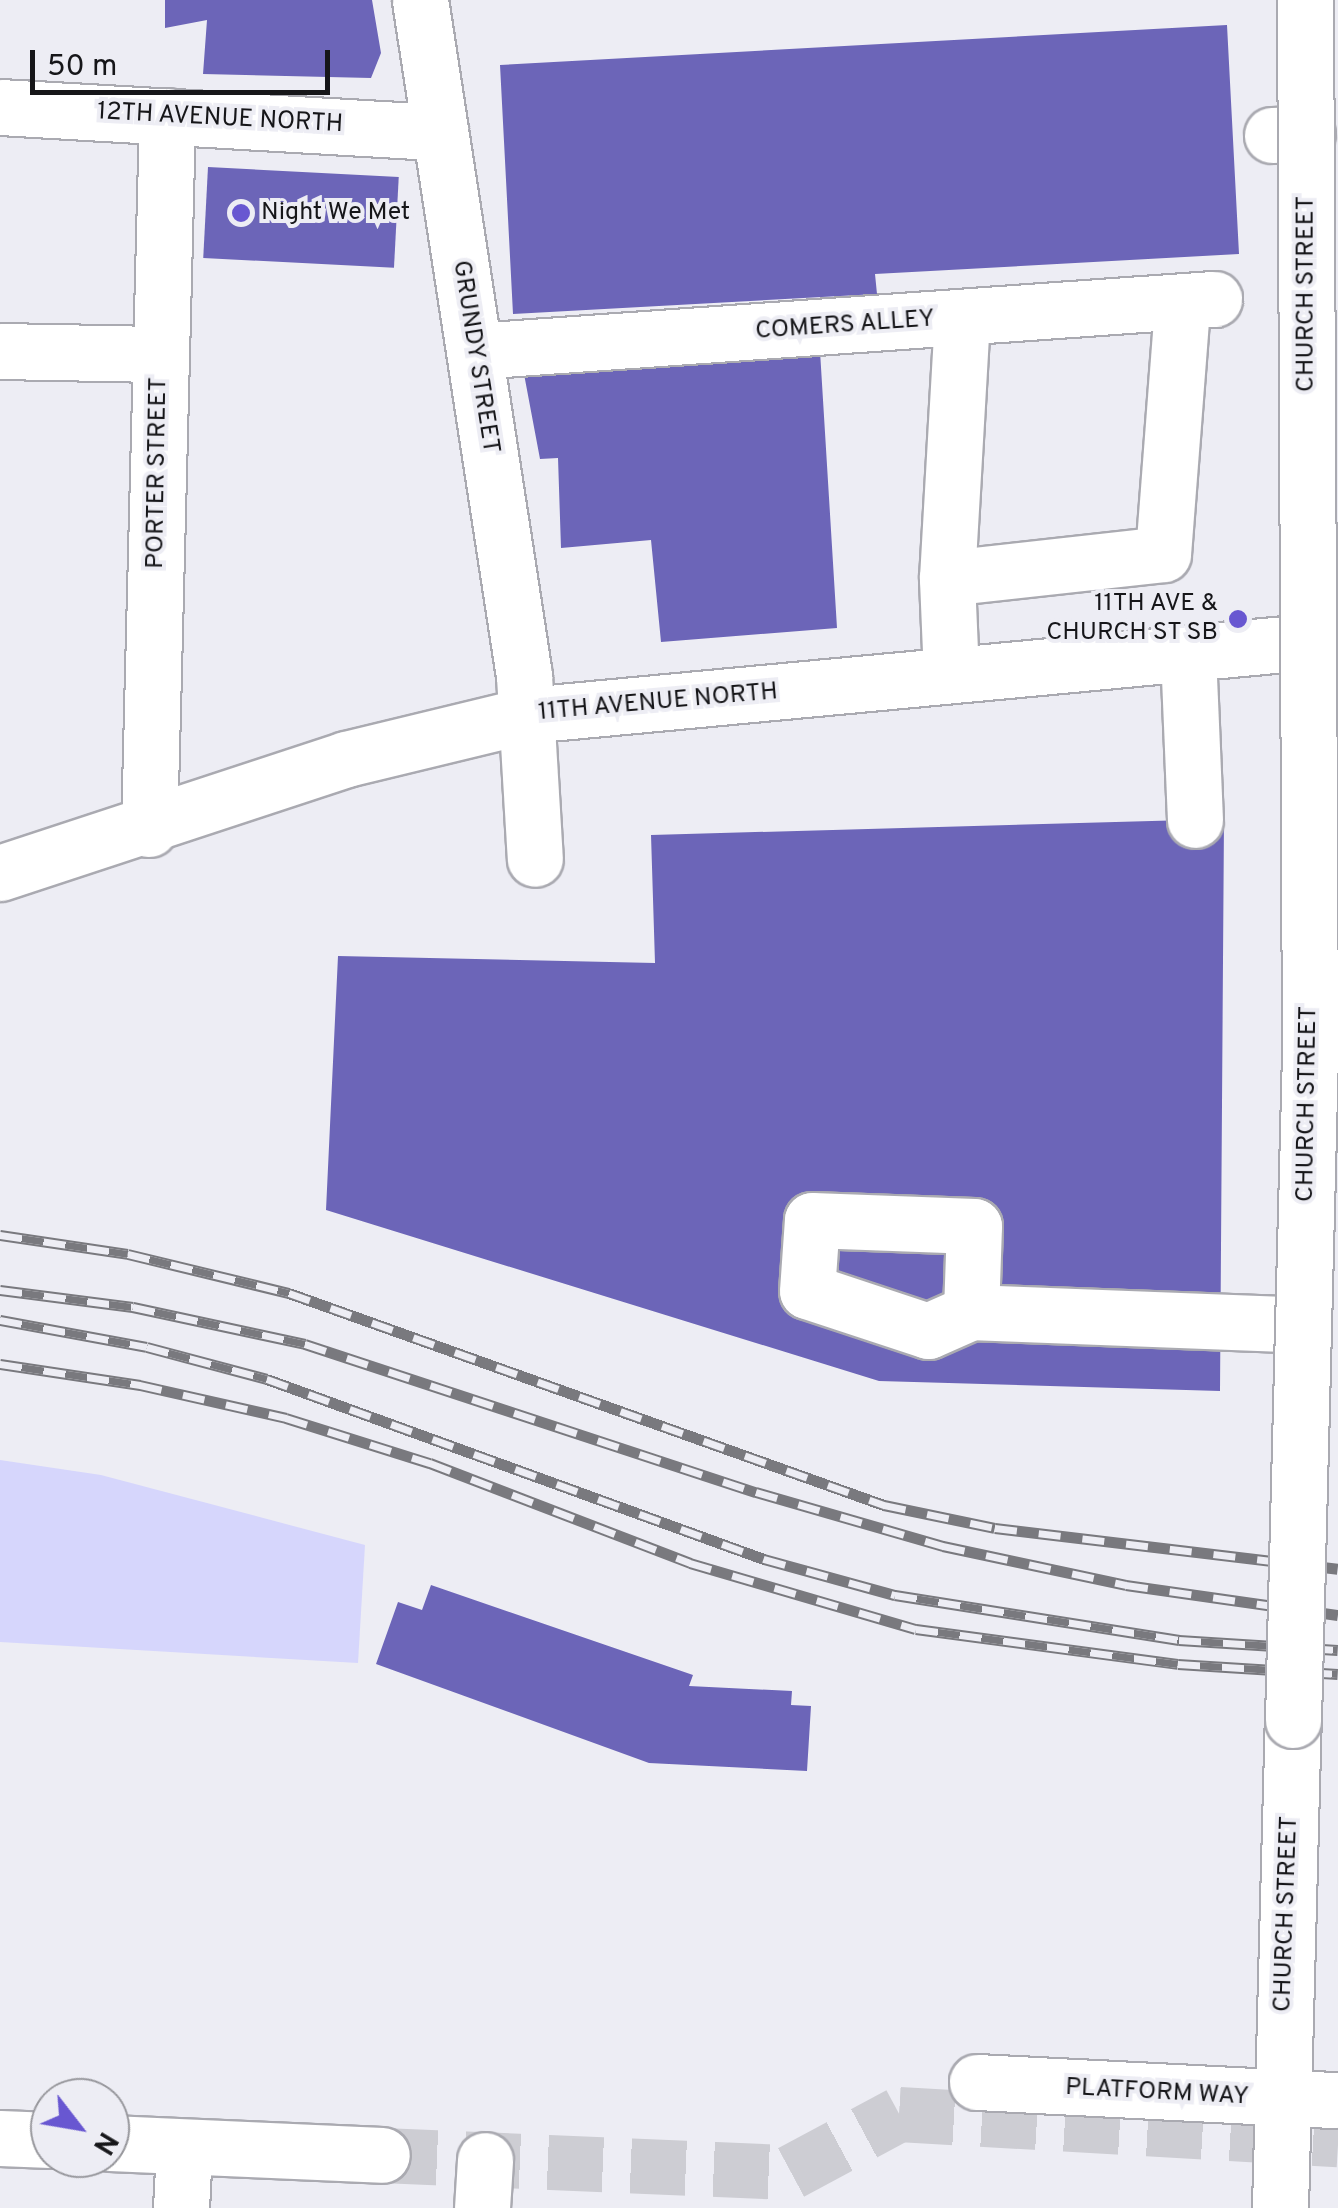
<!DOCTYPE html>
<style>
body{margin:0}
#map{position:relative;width:1338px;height:2208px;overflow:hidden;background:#ededf4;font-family:Overpass,sans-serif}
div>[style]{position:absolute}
.green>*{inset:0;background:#d6d6fc}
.building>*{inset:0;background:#6c65b8;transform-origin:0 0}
.minor-tunnel>*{height:55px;margin-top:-27.5px;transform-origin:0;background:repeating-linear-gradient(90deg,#cdcdd3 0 55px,transparent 0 83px)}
.roads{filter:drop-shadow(2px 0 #aaaab1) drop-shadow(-2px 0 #aaaab1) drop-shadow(0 2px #aaaab1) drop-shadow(0 -2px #aaaab1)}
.minor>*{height:55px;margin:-27.5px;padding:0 27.5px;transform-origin:27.5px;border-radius:27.5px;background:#fff}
.major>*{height:55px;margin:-27.5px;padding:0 27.5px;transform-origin:27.5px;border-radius:27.5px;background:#fff}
.rail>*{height:11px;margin-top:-5.5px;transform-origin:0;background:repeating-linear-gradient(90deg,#ededf4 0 22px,#79797e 0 44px);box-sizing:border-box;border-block:2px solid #79797e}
.bridges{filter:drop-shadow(2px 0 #aaaab1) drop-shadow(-2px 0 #aaaab1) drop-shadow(0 2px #aaaab1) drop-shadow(0 -2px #aaaab1)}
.major-bridge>*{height:55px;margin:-27.5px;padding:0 27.5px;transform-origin:27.5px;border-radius:27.5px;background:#fff}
.dots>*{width:28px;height:28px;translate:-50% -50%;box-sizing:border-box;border:5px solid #ededf4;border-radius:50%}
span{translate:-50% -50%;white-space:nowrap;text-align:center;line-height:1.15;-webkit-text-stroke:8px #ededf4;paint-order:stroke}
.street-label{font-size:25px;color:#161619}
.poi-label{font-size:25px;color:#161619}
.left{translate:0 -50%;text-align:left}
.right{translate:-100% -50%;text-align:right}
.north{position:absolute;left:30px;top:2078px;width:100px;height:100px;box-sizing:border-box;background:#ededf4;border:2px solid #97979c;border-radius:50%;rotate:121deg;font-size:28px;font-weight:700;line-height:40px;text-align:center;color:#161619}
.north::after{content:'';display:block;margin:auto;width:35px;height:45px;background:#6857d1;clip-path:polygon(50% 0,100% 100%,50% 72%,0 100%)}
.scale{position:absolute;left:30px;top:50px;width:300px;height:45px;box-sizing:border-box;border:5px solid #161619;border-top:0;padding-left:12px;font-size:30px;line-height:35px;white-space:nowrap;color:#161619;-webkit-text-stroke:8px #ededf4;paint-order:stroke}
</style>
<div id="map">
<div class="green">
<div style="clip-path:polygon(0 1460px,101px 1475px,365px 1545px,358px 1663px,0 1642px)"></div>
</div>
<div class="building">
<div style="clip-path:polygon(165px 0,372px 0,381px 53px,371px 78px,203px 74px,207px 20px,165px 28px)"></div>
<div style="clip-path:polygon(1227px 25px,1239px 254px,875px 274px,877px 294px,513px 314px,500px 65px)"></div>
<div style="left:208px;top:167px;width:191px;height:91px;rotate:3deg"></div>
<div style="clip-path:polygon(820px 351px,837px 628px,661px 642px,651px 540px,561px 548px,558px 458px,540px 459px,524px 374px)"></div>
<div style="clip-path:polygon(1224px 819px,1220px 1391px,879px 1381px,326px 1210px,338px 956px,655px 963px,651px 835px)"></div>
<div style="clip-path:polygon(431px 1585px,693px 1675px,689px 1686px,792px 1691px,791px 1705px,811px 1706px,807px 1771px,649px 1763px,376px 1664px,398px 1602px,422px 1610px)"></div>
</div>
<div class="minor-tunnel">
<div style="left:382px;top:2155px;width:409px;rotate:2.4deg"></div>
<div style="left:791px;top:2172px;width:123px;rotate:-28.2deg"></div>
<div style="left:899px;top:2114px;width:440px;rotate:3.3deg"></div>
</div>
<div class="roads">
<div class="minor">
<div style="left:420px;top:0;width:684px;rotate:81.25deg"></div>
<div style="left:524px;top:676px;width:183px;rotate:86.6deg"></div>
<div style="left:0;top:107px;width:441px;rotate:3.3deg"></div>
<div style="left:1272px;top:135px;width:35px;rotate:-2deg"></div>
<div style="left:0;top:351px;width:161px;rotate:1.1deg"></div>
<div style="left:475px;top:351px;width:741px;rotate:-4.03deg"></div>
<div style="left:947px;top:578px;width:217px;rotate:-6.3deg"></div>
<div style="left:1163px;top:554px;width:250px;rotate:-85.6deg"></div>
<div style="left:1188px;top:653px;width:167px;rotate:87.6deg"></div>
<div style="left:951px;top:675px;width:97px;rotate:-92.4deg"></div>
<div style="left:947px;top:578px;width:259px;rotate:-86.7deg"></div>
<div style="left:149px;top:829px;width:713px;rotate:-88.55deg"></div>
<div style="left:0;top:873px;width:364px;rotate:-18.2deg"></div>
<div style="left:346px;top:759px;width:187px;rotate:-13.6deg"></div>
<div style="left:528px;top:715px;width:814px;rotate:-5.36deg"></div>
<div style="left:971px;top:1312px;width:47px;rotate:156.2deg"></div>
<div style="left:928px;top:1331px;width:127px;rotate:-161.7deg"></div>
<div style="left:807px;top:1291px;width:71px;rotate:-86deg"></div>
<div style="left:812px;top:1220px;width:162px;rotate:2.1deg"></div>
<div style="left:974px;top:1226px;width:86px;rotate:92deg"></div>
<div style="left:971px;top:1312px;width:332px;rotate:2.2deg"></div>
<div style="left:977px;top:2082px;width:361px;rotate:2.9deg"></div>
<div style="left:0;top:2138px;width:50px;rotate:2.3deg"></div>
<div style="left:110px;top:2143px;width:272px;rotate:2.5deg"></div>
<div style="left:181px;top:2208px;width:60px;rotate:-87.1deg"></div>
<div style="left:482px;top:2208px;width:48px;rotate:-86.4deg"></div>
</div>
<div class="major">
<div style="left:1280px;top:2208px;width:488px;rotate:-88.5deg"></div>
</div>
</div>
<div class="rail">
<div style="left:0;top:1235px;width:129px;rotate:8.4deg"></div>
<div style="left:128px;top:1254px;width:166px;rotate:13.6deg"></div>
<div style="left:289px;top:1293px;width:632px;rotate:19.61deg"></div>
<div style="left:884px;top:1505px;width:113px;rotate:11.7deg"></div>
<div style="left:995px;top:1528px;width:345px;rotate:6.8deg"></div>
<div style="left:0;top:1290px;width:134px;rotate:7.3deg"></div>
<div style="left:133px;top:1307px;width:176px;rotate:12.1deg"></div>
<div style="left:305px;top:1344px;width:475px;rotate:18.2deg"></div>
<div style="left:756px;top:1492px;width:195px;rotate:16.1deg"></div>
<div style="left:943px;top:1546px;width:187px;rotate:12deg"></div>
<div style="left:1126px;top:1585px;width:214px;rotate:8.1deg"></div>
<div style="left:0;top:1320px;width:149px;rotate:10.4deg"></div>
<div style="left:147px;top:1347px;width:124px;rotate:14.9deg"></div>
<div style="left:267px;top:1379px;width:529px;rotate:19.91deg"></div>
<div style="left:764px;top:1559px;width:136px;rotate:15.4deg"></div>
<div style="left:895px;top:1595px;width:288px;rotate:9deg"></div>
<div style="left:1179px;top:1640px;width:159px;rotate:3.6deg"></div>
<div style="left:0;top:1364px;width:142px;rotate:8.5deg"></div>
<div style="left:140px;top:1385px;width:150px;rotate:12.7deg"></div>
<div style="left:286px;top:1418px;width:151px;rotate:17.4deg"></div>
<div style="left:430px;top:1463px;width:279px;rotate:21deg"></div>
<div style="left:690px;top:1563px;width:235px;rotate:16.3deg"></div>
<div style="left:916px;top:1629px;width:264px;rotate:7.6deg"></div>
<div style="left:1178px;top:1664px;width:160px;rotate:3.6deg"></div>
</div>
<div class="bridges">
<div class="major-bridge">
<div style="left:1293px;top:1720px;width:667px;rotate:-88.54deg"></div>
<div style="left:1310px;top:1053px;width:1053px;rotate:-90.27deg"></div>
</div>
</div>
<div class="dots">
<div style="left:241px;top:213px;background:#6857d1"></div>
<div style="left:1238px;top:619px;background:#6857d1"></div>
</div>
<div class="street-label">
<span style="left:220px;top:119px;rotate:3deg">12TH AVENUE NORTH</span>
<span style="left:1307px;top:294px;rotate:-90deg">CHURCH STREET</span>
<span style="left:845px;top:326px;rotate:-4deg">COMERS ALLEY</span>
<span style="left:475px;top:357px;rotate:81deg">GRUNDY STREET</span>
<span style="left:158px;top:473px;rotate:-89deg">PORTER STREET</span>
<span style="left:658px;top:703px;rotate:-5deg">11TH AVENUE NORTH</span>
<span style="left:1308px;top:1104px;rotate:-89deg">CHURCH STREET</span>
<span style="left:1287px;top:1914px;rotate:-88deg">CHURCH STREET</span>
<span style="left:1157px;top:2093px;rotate:3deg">PLATFORM WAY</span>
</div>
<div class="poi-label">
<span class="left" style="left:261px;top:213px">Night We Met</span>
<span class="right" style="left:1218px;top:619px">11TH AVE &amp;<br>CHURCH ST SB</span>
</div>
<div class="north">N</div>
<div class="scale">50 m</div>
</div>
